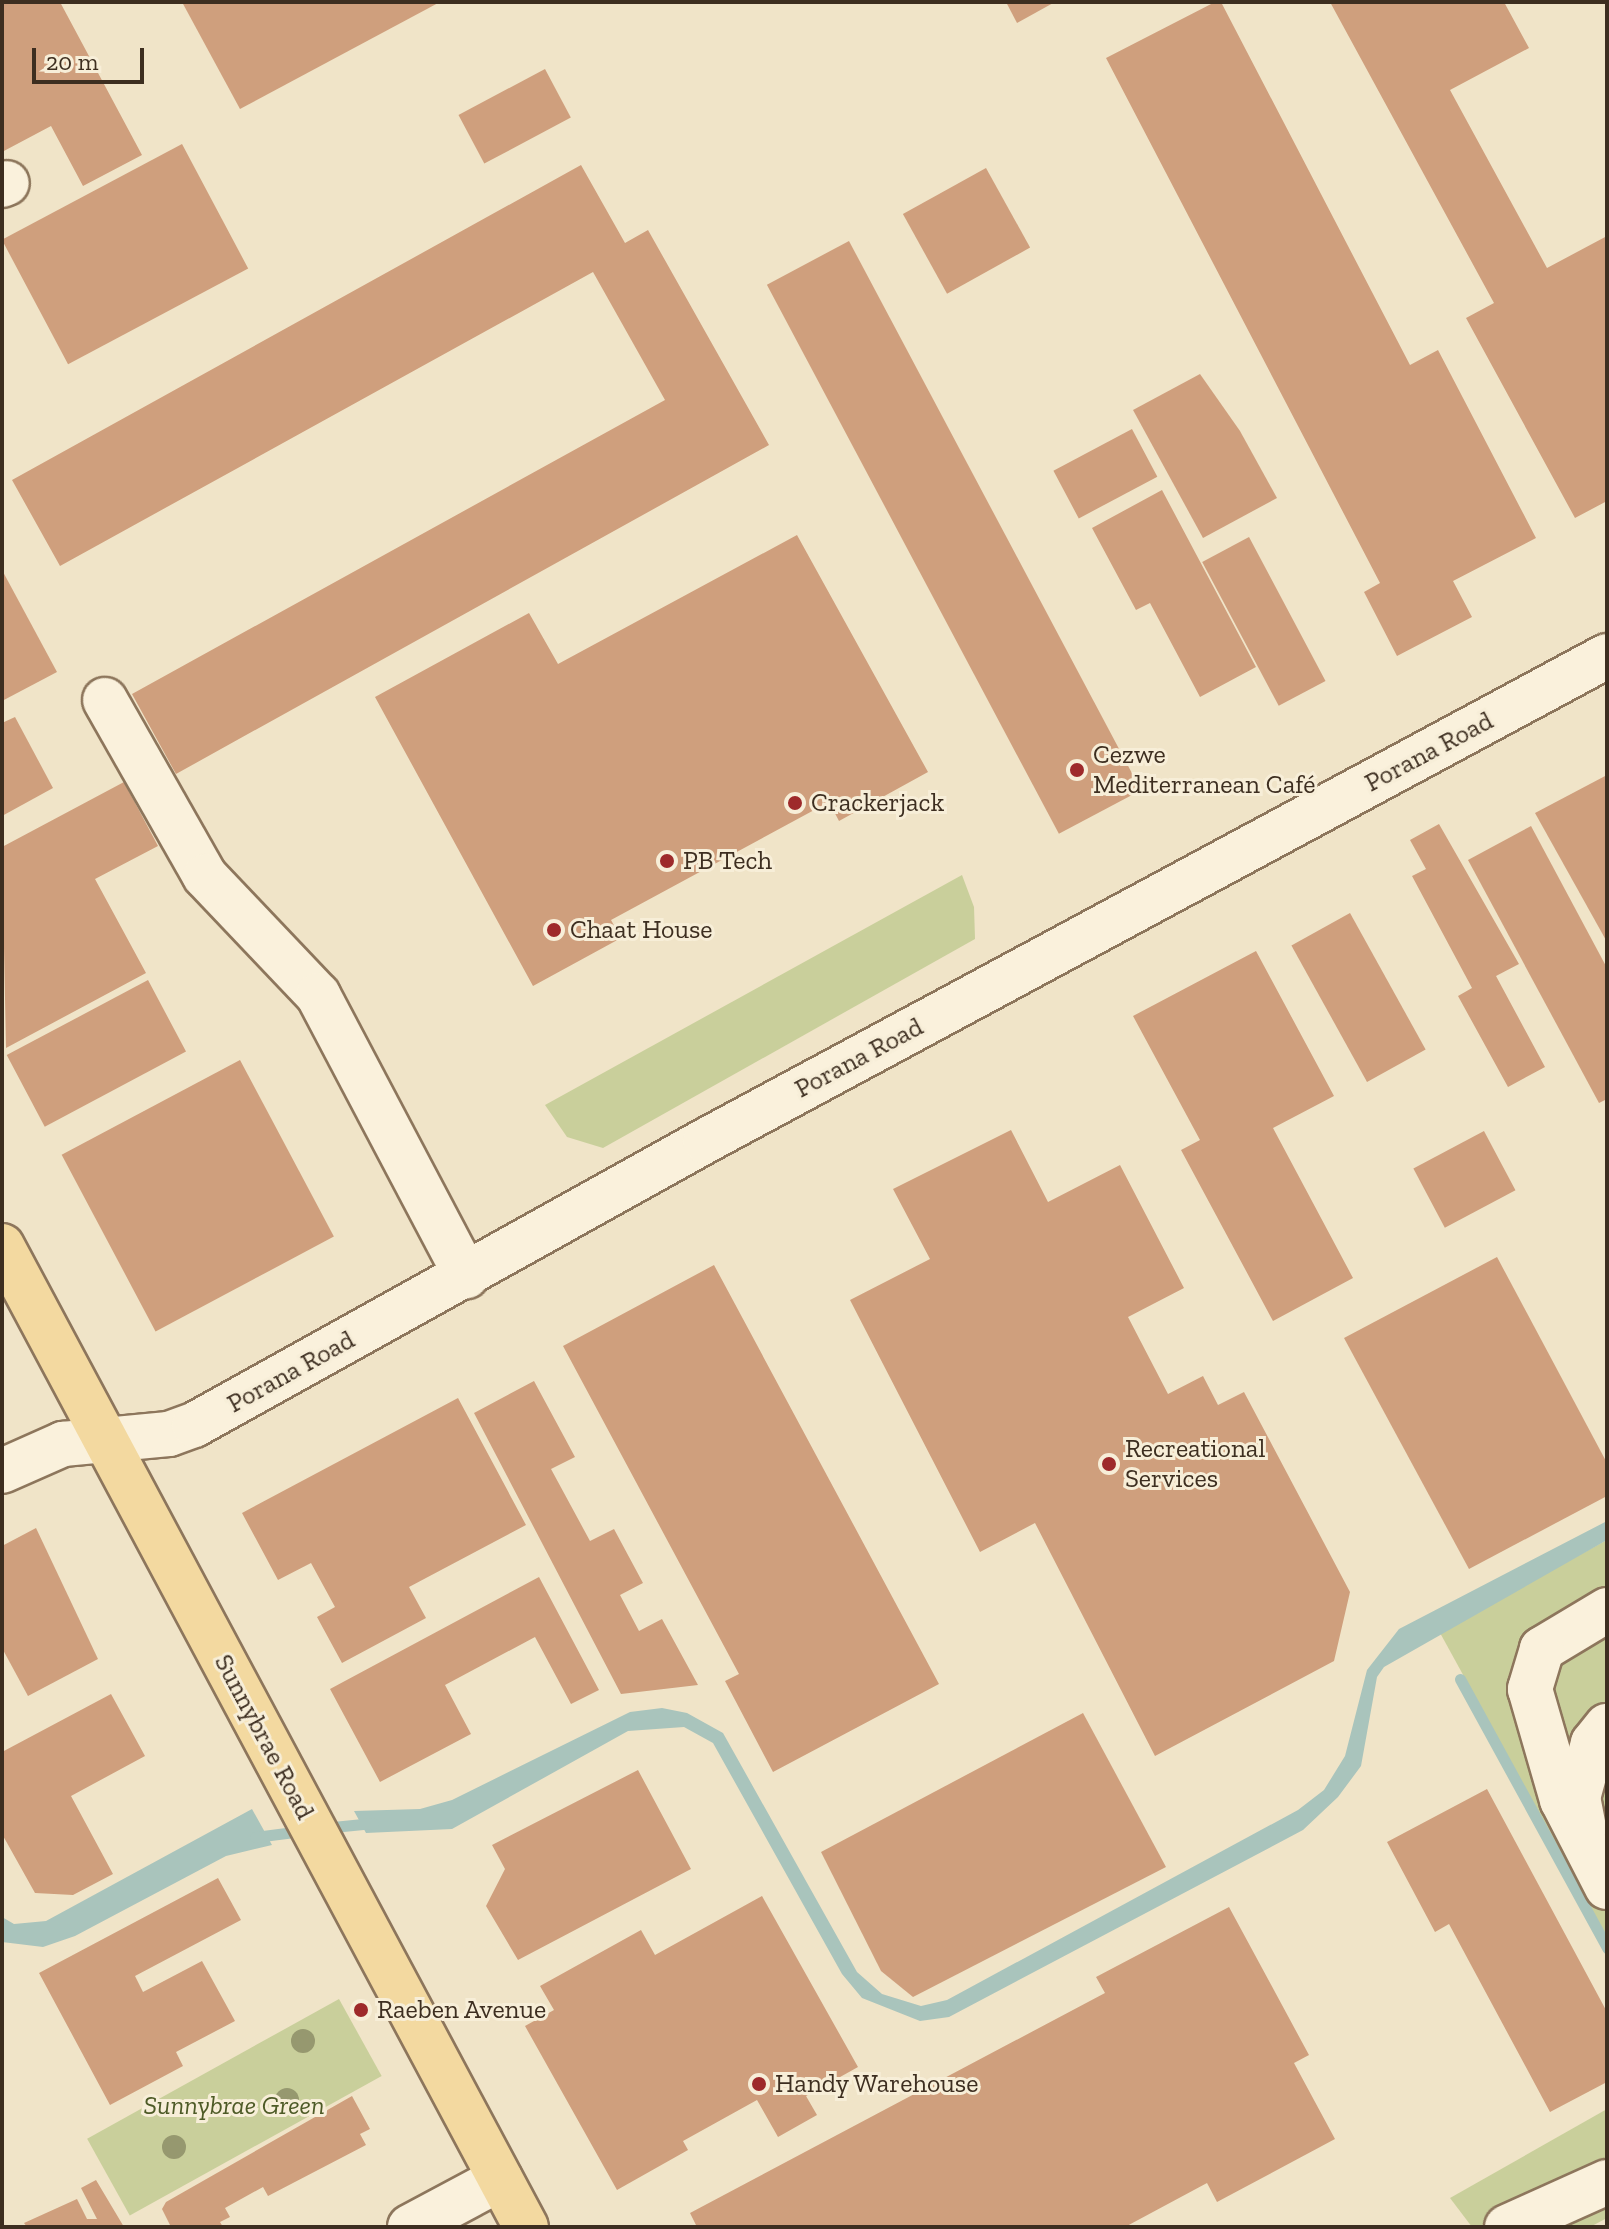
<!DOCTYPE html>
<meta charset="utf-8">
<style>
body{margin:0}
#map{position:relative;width:1609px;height:2229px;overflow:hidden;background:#f0e4c8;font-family:"Zilla Slab",serif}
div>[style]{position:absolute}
.green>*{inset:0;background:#c9cf9b;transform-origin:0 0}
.water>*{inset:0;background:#a9c4bc}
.stream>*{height:11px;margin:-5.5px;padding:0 5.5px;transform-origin:5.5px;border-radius:5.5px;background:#a9c4bc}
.building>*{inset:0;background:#cf9f7d;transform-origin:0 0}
.roads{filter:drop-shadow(2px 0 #8d765c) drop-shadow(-2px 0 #8d765c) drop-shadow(0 2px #8d765c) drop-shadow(0 -2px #8d765c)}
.minor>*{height:44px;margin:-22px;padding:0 22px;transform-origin:22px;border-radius:22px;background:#faf1dc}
.major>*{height:44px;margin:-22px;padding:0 22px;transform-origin:22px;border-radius:22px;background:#f3d9a0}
.trees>*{width:24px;height:24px;margin:-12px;border-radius:50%;background:#96986f}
.dots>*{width:22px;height:22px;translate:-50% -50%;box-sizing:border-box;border:4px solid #f7eed8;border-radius:50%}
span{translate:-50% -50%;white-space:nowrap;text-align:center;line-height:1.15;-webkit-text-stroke:6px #f7eed8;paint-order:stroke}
.street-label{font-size:26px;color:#3d2e20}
.poi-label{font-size:26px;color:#3d2e20}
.left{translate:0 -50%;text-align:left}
.park-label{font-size:26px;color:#4d5a26;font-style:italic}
.frame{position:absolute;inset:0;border:4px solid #3d2e20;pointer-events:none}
.scale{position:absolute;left:32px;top:48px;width:112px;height:36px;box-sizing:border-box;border:4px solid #3d2e20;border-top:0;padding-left:10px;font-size:24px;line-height:28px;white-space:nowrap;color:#3d2e20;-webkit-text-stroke:6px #f7eed8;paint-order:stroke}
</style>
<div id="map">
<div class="green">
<div style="clip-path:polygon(962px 875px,974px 907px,975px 939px,603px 1148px,567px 1137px,545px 1105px)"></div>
<div style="clip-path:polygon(1607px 1540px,1607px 1937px,1439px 1631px)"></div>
<div style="left:339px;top:1999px;width:88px;height:288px;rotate:61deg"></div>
<div style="clip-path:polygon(1607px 2109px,1607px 2218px,1590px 2227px,1472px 2227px,1450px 2198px)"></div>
</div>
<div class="water">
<div style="clip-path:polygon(1607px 1521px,1607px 1540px,1384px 1667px,1377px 1677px,1361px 1766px,1338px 1797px,1303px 1830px,949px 2017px,920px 2021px,862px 1998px,842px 1974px,713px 1743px,684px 1727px,628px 1731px,452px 1829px,366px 1833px,354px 1811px,420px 1809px,452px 1800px,630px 1712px,662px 1708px,687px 1713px,723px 1733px,857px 1972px,882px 1994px,921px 2006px,947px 2000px,1298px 1810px,1324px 1790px,1345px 1756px,1367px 1670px,1399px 1629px)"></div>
<div style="clip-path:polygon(252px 1809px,272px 1845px,226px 1856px,75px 1936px,43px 1947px,2px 1942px,2px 1917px,14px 1924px,46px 1921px)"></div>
</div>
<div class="stream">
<div style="left:1460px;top:1679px;width:307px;rotate:61.3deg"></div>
<div style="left:323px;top:1828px;width:50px;rotate:-5.7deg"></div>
<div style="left:255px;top:1837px;width:47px;rotate:-7.3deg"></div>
</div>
<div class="building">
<div style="clip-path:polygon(2px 2px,60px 2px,142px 155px,83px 186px,51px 126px,2px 152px)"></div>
<div style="clip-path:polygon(182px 2px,440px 2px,240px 109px)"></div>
<div style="clip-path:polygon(1006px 2px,1055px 2px,1017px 23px)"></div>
<div style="clip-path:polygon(1215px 2px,1221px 2px,1410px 365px,1438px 350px,1536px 538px,1453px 581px,1472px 617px,1397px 656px,1364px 592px,1380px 583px,1106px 58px)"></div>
<div style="clip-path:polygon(1330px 2px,1504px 2px,1529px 48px,1450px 90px,1547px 268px,1607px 236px,1607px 501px,1575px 518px,1466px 318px,1494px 303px)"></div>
<div style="left:545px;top:69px;width:55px;height:98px;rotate:62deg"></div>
<div style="left:182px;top:144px;width:141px;height:204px;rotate:62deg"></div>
<div style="clip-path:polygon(581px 165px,625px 243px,648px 230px,769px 445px,176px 774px,132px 694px,665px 400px,593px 272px,60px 566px,12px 480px)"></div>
<div style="left:986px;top:168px;width:91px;height:95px;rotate:61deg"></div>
<div style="left:849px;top:241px;width:622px;height:93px;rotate:62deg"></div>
<div style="clip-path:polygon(1200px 374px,1240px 431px,1277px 498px,1203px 538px,1133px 410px)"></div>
<div style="left:1132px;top:429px;width:54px;height:89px;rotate:62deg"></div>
<div style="clip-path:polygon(1162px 490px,1256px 667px,1200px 697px,1150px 603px,1136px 610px,1092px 528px)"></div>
<div style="clip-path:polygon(797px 535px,928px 772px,839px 821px,829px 802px,611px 920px,621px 938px,533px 986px,375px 697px,529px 613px,558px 664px)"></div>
<div style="left:1249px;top:537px;width:163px;height:53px;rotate:62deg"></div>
<div style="clip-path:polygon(2px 570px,57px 672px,2px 701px)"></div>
<div style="clip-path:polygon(15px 717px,53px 788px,2px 816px,2px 723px)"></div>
<div style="clip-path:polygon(1607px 775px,1607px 942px,1535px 813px)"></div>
<div style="clip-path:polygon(124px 782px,158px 846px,95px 879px,146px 973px,6px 1048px,2px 847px)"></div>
<div style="clip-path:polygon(1439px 824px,1519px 964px,1496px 976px,1545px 1067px,1508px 1087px,1458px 996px,1472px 988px,1412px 876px,1426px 869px,1410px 840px)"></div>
<div style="clip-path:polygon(1531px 826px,1607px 968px,1607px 1099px,1599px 1103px,1468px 860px)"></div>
<div style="left:1350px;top:913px;width:156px;height:67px;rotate:61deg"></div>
<div style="clip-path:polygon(1256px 951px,1334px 1096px,1273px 1128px,1353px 1278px,1273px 1321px,1181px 1150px,1200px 1140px,1133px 1016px)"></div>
<div style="left:148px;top:980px;width:81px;height:160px;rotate:62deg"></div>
<div style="left:240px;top:1060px;width:200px;height:202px;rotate:62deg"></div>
<div style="clip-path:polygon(1011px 1130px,1048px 1202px,1120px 1165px,1184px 1288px,1128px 1317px,1168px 1394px,1203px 1376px,1218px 1405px,1244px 1392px,1350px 1592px,1334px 1661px,1155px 1756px,1035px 1523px,980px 1552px,850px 1300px,930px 1259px,893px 1189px)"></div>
<div style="left:1484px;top:1131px;width:67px;height:80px;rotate:62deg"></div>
<div style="clip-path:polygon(1497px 1257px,1607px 1463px,1607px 1496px,1469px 1569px,1344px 1338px)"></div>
<div style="clip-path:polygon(714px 1265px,939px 1684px,773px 1772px,725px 1681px,739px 1674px,563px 1346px)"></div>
<div style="clip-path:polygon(534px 1381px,575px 1457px,551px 1469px,590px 1541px,614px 1529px,643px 1583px,620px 1595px,639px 1631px,662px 1619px,698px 1685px,621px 1694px,474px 1413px)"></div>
<div style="clip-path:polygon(458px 1398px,526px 1525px,409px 1587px,426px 1618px,342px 1663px,317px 1617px,335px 1607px,311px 1563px,278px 1580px,242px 1513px)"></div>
<div style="clip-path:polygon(36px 1528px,98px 1659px,28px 1696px,2px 1648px,2px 1546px)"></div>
<div style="clip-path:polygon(539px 1577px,599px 1690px,571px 1704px,535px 1637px,445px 1685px,471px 1734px,380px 1782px,330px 1689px)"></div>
<div style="clip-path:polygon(111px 1694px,145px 1756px,71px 1796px,113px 1874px,73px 1895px,35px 1893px,2px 1834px,2px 1752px)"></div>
<div style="clip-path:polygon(1083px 1713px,1166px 1867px,913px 1997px,881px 1971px,821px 1852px)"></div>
<div style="clip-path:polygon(638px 1770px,691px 1869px,518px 1960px,486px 1906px,505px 1869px,492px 1845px)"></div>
<div style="clip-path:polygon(1487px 1789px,1607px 2012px,1607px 2082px,1550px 2112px,1449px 1924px,1435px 1932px,1387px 1842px)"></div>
<div style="clip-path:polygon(218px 1878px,241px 1920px,135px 1976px,143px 1992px,202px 1961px,235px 2021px,176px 2052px,183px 2066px,110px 2105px,39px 1973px)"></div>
<div style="clip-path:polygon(762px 1896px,858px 2067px,806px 2096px,817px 2115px,778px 2137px,757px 2100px,683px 2141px,688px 2150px,617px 2190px,525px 2026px,554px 2010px,540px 1986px,641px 1930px,655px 1955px)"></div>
<div style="clip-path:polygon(1229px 1907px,1309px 2055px,1294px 2063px,1335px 2139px,1217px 2202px,1207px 2183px,1125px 2227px,697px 2227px,690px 2213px,1105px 1993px,1096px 1977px)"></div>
<div style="clip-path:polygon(352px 2096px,370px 2129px,360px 2134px,366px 2145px,268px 2196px,263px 2187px,225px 2208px,230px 2217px,220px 2222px,223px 2227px,171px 2227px,162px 2209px,166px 2202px)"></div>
<div style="clip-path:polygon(96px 2180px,124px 2227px,27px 2227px,24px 2223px,77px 2199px,87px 2219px,97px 2219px,81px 2188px)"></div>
</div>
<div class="roads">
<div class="minor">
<div style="left:2px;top:185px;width:5px;rotate:-22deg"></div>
<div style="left:105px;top:700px;width:202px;rotate:60.4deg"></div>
<div style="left:205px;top:876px;width:164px;rotate:46.5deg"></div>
<div style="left:318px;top:995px;width:318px;rotate:62.2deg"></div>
<div style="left:2px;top:1471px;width:67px;rotate:-23.9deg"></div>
<div style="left:63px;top:1444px;width:106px;rotate:-5.4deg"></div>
<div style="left:169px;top:1434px;width:27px;rotate:-20deg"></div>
<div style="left:194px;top:1425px;width:585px;rotate:-29.06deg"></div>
<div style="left:705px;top:1141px;width:1024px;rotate:-28.27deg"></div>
<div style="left:1607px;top:1610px;width:76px;rotate:149deg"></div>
<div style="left:1542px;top:1649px;width:42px;rotate:106.7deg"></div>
<div style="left:1530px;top:1689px;width:116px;rotate:73.9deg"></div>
<div style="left:1562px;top:1800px;width:98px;rotate:62.7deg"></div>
<div style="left:1584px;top:1828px;width:31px;rotate:-101deg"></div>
<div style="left:1578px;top:1798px;width:57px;rotate:-74.7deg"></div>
<div style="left:1593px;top:1743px;width:22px;rotate:-51deg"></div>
<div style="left:410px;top:2227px;width:102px;rotate:-28.1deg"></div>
<div style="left:1507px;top:2227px;width:110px;rotate:-24.2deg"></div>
</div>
<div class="major">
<div style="left:2px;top:1246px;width:1112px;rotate:61.89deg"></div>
</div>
</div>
<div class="trees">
<div style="left:303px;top:2041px"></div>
<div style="left:287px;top:2100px"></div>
<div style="left:174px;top:2147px"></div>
</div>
<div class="dots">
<div style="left:1077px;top:770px;background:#9e2a2b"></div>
<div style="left:795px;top:803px;background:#9e2a2b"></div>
<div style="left:667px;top:861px;background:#9e2a2b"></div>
<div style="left:554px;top:930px;background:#9e2a2b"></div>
<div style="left:1109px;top:1464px;background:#9e2a2b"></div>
<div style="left:361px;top:2010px;background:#9e2a2b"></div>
<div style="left:759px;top:2084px;background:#9e2a2b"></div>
</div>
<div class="street-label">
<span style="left:1429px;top:752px;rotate:-28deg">Porana Road</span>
<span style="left:859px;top:1058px;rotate:-28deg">Porana Road</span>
<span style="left:291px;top:1372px;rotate:-29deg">Porana Road</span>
<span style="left:264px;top:1737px;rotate:62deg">Sunnybrae Road</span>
</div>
<div class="poi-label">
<span class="left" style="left:1093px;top:770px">Cezwe<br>Mediterranean Café</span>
<span class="left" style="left:811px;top:803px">Crackerjack</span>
<span class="left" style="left:683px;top:861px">PB Tech</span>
<span class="left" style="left:570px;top:930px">Chaat House</span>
<span class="left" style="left:1125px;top:1464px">Recreational<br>Services</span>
<span class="left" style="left:377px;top:2010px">Raeben Avenue</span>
<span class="left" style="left:775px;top:2084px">Handy Warehouse</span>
</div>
<div class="park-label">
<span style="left:234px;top:2106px">Sunnybrae Green</span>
</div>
<div class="frame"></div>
<div class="scale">20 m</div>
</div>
